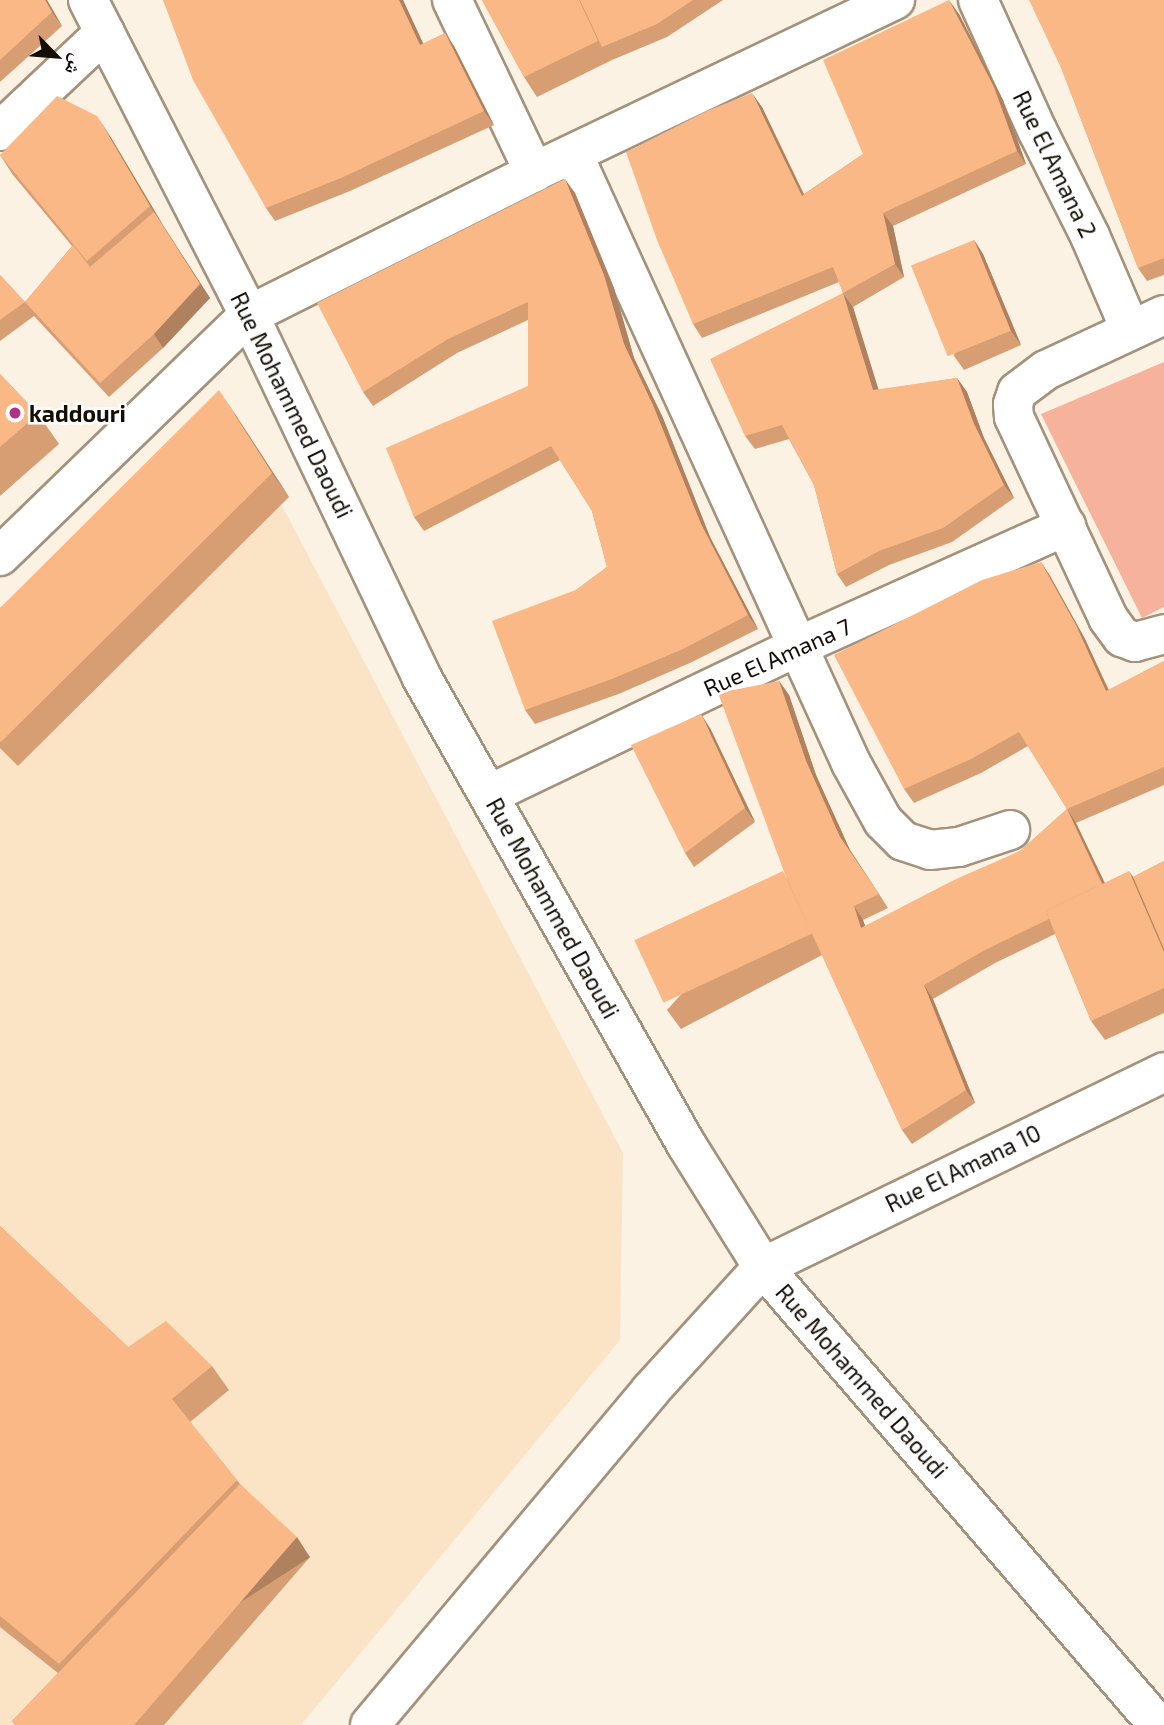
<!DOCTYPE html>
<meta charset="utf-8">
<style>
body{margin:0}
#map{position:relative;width:1164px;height:1725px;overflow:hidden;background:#fcf2e3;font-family:"Exo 2","Noto Naskh Arabic",sans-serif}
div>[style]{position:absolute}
.built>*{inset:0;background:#fae4c5}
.green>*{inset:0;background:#f6b29b}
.roads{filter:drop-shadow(2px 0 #a3927c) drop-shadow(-2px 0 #a3927c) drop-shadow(0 2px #a3927c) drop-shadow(0 -2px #a3927c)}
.minor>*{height:38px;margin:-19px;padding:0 19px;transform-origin:19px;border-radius:19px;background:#fff}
.wall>*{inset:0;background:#d79e73}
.shaded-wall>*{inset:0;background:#af815e;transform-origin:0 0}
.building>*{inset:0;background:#fab886;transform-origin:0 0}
.dots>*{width:19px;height:19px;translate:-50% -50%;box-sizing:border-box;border:4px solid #fff;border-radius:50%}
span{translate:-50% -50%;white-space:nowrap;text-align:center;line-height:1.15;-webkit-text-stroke:5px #fff;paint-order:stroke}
.street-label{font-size:23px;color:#140e06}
.poi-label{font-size:23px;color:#140e06;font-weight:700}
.left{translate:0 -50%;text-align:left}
.north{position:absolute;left:21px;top:21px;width:70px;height:70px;-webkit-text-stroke:5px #fff;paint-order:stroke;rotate:115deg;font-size:19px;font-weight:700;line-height:28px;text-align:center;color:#140e06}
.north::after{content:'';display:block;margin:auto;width:24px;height:32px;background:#140e06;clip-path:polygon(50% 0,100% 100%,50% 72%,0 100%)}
</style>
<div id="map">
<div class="built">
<div style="clip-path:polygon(231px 409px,623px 1153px,620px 1340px,301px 1725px,0 1725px,0 634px)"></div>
</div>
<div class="green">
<div style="clip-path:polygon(1164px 362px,1164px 607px,1142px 618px,1041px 414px)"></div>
</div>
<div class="roads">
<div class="minor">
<div style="left:88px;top:0;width:354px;rotate:62.9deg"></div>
<div style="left:249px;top:315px;width:402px;rotate:64.5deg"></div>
<div style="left:422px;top:678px;width:536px;rotate:60.47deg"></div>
<div style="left:686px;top:1144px;width:145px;rotate:58deg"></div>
<div style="left:763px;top:1267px;width:605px;rotate:49.22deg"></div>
<div style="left:452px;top:0;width:191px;rotate:64.5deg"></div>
<div style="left:978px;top:0;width:143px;rotate:65.6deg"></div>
<div style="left:1037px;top:130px;width:119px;rotate:63.4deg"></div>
<div style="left:1090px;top:236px;width:101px;rotate:66.7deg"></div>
<div style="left:0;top:131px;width:144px;rotate:-43.3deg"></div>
<div style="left:573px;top:154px;width:669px;rotate:65.46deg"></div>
<div style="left:851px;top:763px;width:66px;rotate:61.1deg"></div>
<div style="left:883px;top:821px;width:28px;rotate:45deg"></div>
<div style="left:903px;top:841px;width:28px;rotate:18deg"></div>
<div style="left:930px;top:850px;width:29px;rotate:-6deg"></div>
<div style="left:959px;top:847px;width:54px;rotate:-18.4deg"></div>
<div style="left:1164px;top:315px;width:130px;rotate:155deg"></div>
<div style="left:1046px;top:370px;width:36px;rotate:143deg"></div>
<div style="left:1017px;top:392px;width:13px;rotate:108deg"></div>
<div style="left:1013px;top:404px;width:13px;rotate:86deg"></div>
<div style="left:1014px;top:417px;width:222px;rotate:64.9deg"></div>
<div style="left:1108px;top:618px;width:24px;rotate:54deg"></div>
<div style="left:1122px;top:637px;width:14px;rotate:21deg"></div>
<div style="left:1135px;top:642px;width:30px;rotate:-15deg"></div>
<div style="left:0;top:556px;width:347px;rotate:-44.1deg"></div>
<div style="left:249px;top:315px;width:319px;rotate:-26.6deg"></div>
<div style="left:534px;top:172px;width:400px;rotate:-25.5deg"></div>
<div style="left:490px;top:794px;width:343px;rotate:-25.6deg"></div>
<div style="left:799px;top:646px;width:293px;rotate:-24.2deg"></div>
<div style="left:370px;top:1725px;width:436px;rotate:-50deg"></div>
<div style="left:650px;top:1391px;width:168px;rotate:-47.7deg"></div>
<div style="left:763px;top:1267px;width:446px;rotate:-25.9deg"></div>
</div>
</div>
<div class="wall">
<div style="clip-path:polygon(0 0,47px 0,62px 26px,0 82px)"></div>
<div style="clip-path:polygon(163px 0,403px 0,423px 44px,445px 33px,454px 46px,494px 125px,350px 191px,275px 221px,266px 208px)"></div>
<div style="clip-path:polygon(482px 0,723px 0,667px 37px,612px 60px,537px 97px,524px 77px)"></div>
<div style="clip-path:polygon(1164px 0,1164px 275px,1147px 281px,1138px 268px,1062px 70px)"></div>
<div style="clip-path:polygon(959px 14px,1003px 100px,1026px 164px,893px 226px,904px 277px,853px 307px,843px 293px,839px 282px,702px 338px,693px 324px,762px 107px,804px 194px,863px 154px)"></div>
<div style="clip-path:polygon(110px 136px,163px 225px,210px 298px,163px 348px,109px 397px,34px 316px,0 341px,0 275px,25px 302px,72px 246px,13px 175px,0 155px)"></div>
<div style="clip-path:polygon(575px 193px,614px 288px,634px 358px,663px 418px,710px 537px,758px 629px,692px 662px,621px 693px,535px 724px,525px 710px,576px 590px,607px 567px,592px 511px,560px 460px,424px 531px,414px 517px,528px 386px,528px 320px,457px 353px,373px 406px,363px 392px)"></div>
<div style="clip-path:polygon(974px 240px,983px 254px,1021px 345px,964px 370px,954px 356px)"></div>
<div style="clip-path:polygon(843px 293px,853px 307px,878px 390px,957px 378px,967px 392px,984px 438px,1014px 498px,952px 542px,889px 565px,846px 587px,837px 574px,814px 485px,789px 439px,755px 449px,745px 436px)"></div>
<div style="clip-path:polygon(0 374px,38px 414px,59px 444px,0 496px)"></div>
<div style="clip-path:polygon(235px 414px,289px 497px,18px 766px,0 748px,0 608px)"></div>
<div style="clip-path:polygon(1041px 562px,1050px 576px,1085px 639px,1109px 690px,1164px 661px,1164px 785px,1076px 823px,1105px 883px,1133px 877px,1164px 861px,1164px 1013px,1105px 1040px,1091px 1021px,1055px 934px,995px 963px,933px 999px,975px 1103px,912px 1144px,902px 1130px,822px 955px,681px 1029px,667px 1010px,787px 877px,779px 681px,789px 695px,816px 775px,850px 850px,888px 908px,863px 920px,865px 926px,1020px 851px,1067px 809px,1028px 746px,981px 773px,914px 803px,904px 789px)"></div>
<div style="clip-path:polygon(710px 728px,755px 822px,694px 867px,685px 853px)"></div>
<div style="clip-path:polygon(0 1226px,128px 1347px,212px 1366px,229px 1390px,190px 1422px,240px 1484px,310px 1557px,164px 1725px,15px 1725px,12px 1721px,58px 1673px,0 1627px)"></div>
</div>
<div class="shaded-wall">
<div style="clip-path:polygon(45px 0,47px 0,62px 26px,52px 12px)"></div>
<div style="clip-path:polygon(399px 0,403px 0,430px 58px,420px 45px)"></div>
<div style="clip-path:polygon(949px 0,959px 14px,1003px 100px,1026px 164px,1017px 151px)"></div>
<div style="clip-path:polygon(445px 33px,454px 46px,494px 125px,484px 111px)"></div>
<div style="clip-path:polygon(752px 93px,762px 107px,811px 210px,802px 196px)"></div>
<div style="clip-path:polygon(97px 116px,110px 136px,163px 225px,150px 206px)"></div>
<div style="clip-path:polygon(565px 179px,575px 193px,614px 288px,634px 358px,663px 418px,710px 537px,758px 629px,748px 615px,701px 524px,624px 344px)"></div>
<div style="clip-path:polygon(154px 212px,210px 298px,163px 348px,154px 334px)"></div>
<div style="clip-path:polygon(883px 213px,893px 226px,904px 277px,895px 264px)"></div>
<div style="clip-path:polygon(974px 240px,983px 254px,1021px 345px,1011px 331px)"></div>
<div style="clip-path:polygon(843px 293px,853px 307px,883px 404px,873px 390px)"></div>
<div style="clip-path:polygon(957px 378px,967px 392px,984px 438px,1014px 498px,1004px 485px,974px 424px)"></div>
<div style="clip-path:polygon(219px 390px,235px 414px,289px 497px,272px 473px)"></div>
<div style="clip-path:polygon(1041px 562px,1050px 576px,1085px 639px,1115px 705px,1106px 691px)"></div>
<div style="clip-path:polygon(779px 681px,789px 695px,816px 775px,850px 850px,888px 908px,840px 837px,806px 761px)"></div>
<div style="clip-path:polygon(701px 714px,710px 728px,755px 822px,745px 808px)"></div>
<div style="clip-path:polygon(1067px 809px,1076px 823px,1115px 905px,1106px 891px)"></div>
<div style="clip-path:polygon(1129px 871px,1142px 890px,1164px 940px,1164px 952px)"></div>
<div style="clip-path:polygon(854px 906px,863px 920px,871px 942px,861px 928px)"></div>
<div style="clip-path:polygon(924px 985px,933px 999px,975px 1103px,966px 1090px)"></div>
<div style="left:297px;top:1537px;width:24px;height:249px;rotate:57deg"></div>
</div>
<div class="building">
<div style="clip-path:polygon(0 0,45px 0,52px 12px,0 60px)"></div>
<div style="clip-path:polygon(163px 0,399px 0,420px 45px,445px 33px,484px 111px,341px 178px,266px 208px,193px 80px)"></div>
<div style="clip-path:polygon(482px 0,579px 0,598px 41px,524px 77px)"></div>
<div style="clip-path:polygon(580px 0,693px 0,657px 24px,602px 47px)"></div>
<div style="clip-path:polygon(949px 0,994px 87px,1017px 151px,883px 213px,895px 264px,843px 293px,833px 267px,693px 324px,657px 240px,626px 152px,707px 111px,752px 93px,802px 196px,863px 154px,823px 60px)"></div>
<div style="clip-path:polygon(1029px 0,1164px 0,1164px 258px,1138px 268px,1062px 70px)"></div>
<div style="clip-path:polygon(57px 96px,97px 116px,150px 206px,87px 261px,0 155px)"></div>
<div style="clip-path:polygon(565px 179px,604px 275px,624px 344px,653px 405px,701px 524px,748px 615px,683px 649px,612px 679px,525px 710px,492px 621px,576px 590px,607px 567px,592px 511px,551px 446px,414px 517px,386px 448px,528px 386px,528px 302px,448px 339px,363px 392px,317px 303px)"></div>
<div style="clip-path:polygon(154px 212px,200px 284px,154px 334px,100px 383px,25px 302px,73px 245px,90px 267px)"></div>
<div style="left:974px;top:240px;width:98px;height:68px;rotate:68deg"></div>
<div style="clip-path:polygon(0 275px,25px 302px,0 320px)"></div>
<div style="clip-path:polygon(843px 293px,873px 390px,957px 378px,974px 424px,1004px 485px,943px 528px,879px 551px,837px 574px,814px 485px,782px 425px,745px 436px,710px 359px)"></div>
<div style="clip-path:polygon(0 374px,38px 414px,0 447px)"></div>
<div style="clip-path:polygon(219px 390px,272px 473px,1px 742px,0 741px,0 608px)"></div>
<div style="clip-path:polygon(1041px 562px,1076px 625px,1106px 691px,1164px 661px,1164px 767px,1067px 809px,1019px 732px,971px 759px,904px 789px,834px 655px,982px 580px)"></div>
<div style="clip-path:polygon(779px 681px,806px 761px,840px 837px,879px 894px,854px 906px,861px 928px,954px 880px,1020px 851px,1067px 809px,1102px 884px,1046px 911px,1049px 919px,985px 950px,924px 985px,966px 1090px,902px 1130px,786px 877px,718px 693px)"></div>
<div style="clip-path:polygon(701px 714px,745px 808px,685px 853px,631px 745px)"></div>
<div style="clip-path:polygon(1164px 861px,1164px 949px,1133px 877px)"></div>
<div style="left:783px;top:871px;width:69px;height:164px;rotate:65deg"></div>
<div style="clip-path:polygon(1129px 871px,1164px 952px,1164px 988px,1091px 1021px,1046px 911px)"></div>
<div style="clip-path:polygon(0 1226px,128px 1347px,166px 1321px,212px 1366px,172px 1399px,237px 1480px,59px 1664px,0 1616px)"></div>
<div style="clip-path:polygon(240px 1484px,297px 1537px,134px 1725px,16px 1725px,12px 1721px)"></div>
</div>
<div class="dots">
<div style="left:15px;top:413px;background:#ae3385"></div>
</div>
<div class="street-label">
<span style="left:1055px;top:164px;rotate:64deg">Rue El Amana 2</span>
<span style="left:292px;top:405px;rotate:64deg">Rue Mohammed Daoudi</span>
<span style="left:777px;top:657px;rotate:-24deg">Rue El Amana 7</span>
<span style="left:553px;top:908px;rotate:61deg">Rue Mohammed Daoudi</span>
<span style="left:963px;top:1168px;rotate:-26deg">Rue El Amana 10</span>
<span style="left:862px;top:1381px;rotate:49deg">Rue Mohammed Daoudi</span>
</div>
<div class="poi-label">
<span class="left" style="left:29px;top:413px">kaddouri</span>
</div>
<div class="north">ش</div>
</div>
